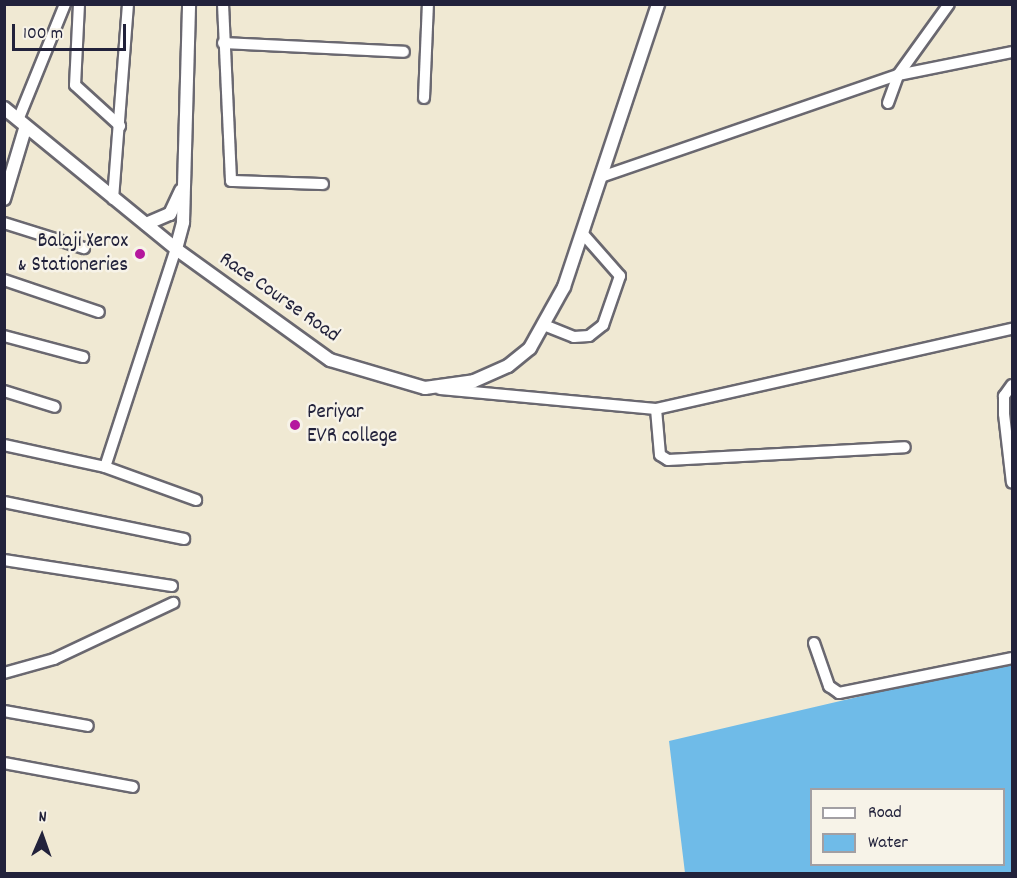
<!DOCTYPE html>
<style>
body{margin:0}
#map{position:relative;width:1017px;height:878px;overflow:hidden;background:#f0e9d3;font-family:Dekko,sans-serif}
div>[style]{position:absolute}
.water>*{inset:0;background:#6fbbe8}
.roads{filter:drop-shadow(2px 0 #6a6870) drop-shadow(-2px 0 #6a6870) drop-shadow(0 2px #6a6870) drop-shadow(0 -2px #6a6870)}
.minor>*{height:10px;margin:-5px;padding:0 5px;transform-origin:5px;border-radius:5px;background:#fff}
.major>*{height:12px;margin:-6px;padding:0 6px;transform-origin:6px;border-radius:6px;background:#fff}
.dots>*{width:16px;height:16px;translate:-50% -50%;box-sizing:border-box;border:3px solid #f7f3e8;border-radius:50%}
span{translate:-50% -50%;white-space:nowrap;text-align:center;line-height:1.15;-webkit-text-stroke:5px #f7f3e8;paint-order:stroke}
.poi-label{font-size:21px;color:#22223b}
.right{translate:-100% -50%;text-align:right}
.left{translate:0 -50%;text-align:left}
.street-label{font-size:21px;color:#22223b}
.frame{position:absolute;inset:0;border:6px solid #22223b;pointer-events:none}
.legend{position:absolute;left:810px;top:788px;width:195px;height:78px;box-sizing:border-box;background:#f7f3e8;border:2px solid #a29fa3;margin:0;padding:8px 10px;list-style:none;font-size:18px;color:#22223b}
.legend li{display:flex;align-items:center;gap:12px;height:30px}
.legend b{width:30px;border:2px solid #a29fa3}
.north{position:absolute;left:12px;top:806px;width:60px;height:60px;-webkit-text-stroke:4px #f7f3e8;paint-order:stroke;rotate:2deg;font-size:16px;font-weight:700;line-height:24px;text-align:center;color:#22223b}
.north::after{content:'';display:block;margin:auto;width:21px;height:27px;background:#22223b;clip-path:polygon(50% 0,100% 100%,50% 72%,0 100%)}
.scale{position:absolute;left:12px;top:24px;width:114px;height:27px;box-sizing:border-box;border:3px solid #22223b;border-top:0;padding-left:8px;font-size:18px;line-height:21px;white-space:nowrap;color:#22223b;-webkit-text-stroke:4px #f7f3e8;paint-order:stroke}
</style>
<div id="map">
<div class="water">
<div style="clip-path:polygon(evenodd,1012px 661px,1012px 873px,685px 873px,669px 741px,1012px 661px,812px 790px,1004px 790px,1004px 864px,812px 864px,812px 790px)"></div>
</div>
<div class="roads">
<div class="minor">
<div style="left:79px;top:4px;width:81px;rotate:92.8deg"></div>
<div style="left:75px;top:85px;width:61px;rotate:42.3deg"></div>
<div style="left:223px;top:4px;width:177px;rotate:87.4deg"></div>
<div style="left:231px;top:181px;width:92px;rotate:1.9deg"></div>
<div style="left:223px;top:43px;width:181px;rotate:2.8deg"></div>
<div style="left:424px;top:98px;width:94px;rotate:-87.6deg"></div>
<div style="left:888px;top:103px;width:30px;rotate:-70deg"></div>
<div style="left:898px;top:75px;width:87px;rotate:-54.3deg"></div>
<div style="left:18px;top:120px;width:125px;rotate:-67.9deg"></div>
<div style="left:601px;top:177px;width:314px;rotate:-19deg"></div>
<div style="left:898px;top:75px;width:116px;rotate:-11.4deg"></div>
<div style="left:113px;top:199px;width:196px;rotate:-85.6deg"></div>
<div style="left:4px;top:223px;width:84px;rotate:17.4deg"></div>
<div style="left:4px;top:280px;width:100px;rotate:18.6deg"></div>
<div style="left:544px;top:325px;width:32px;rotate:22deg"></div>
<div style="left:574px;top:337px;width:15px;rotate:-4deg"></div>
<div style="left:589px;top:336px;width:18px;rotate:-38deg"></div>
<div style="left:603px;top:325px;width:52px;rotate:-70.9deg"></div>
<div style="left:620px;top:276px;width:55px;rotate:-131.3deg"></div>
<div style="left:4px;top:336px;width:82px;rotate:14.9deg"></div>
<div style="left:1012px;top:385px;width:14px;rotate:126deg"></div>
<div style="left:1004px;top:396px;width:18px;rotate:90deg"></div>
<div style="left:1004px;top:414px;width:69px;rotate:83.4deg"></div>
<div style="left:440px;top:389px;width:217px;rotate:5.3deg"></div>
<div style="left:656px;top:409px;width:365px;rotate:-12.7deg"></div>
<div style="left:4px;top:391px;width:53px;rotate:17.4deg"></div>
<div style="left:656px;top:409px;width:46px;rotate:85deg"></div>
<div style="left:660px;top:455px;width:9px;rotate:32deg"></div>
<div style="left:668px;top:460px;width:237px;rotate:-3.1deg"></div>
<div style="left:4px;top:445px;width:103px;rotate:12.3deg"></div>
<div style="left:105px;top:467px;width:97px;rotate:19.9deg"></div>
<div style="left:105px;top:467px;width:229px;rotate:-72deg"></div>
<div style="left:4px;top:502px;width:184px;rotate:11.6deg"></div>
<div style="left:4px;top:560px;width:170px;rotate:8.8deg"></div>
<div style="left:814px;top:643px;width:46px;rotate:70.8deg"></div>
<div style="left:829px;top:686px;width:12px;rotate:35deg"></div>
<div style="left:839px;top:693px;width:177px;rotate:-11.4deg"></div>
<div style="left:4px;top:673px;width:52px;rotate:-15.6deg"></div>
<div style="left:54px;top:659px;width:132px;rotate:-25.2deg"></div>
<div style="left:4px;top:711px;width:85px;rotate:10.1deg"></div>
<div style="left:4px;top:763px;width:131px;rotate:10.5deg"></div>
</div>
<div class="major">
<div style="left:4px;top:108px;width:222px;rotate:39.3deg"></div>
<div style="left:176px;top:249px;width:190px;rotate:35.8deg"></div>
<div style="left:330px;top:360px;width:99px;rotate:16.4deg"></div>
<div style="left:425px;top:388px;width:49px;rotate:-8.1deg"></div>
<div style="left:474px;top:381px;width:37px;rotate:-24deg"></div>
<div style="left:508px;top:366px;width:28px;rotate:-39deg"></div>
<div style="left:530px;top:348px;width:70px;rotate:-60.9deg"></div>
<div style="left:564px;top:287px;width:298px;rotate:-71.6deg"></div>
<div style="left:4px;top:199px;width:73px;rotate:-73.3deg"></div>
<div style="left:146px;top:224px;width:26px;rotate:-23deg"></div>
<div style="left:170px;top:214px;width:26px;rotate:-65deg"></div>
<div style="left:176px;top:249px;width:28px;rotate:-75deg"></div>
<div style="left:183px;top:222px;width:218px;rotate:-88.4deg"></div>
</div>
</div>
<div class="dots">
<div style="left:140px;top:254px;background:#b5179e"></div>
<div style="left:295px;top:425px;background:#b5179e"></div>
</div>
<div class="poi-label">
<span class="right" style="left:128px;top:254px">Balaji Xerox<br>&amp; Stationeries</span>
<span class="left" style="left:307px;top:425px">Periyar<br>EVR college</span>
</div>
<div class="street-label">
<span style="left:279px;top:298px;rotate:35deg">Race Course Road</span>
</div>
<div class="frame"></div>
<ul class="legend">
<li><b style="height:8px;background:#fff"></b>Road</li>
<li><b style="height:16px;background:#6fbbe8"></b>Water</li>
</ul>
<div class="north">N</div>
<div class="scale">100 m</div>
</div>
